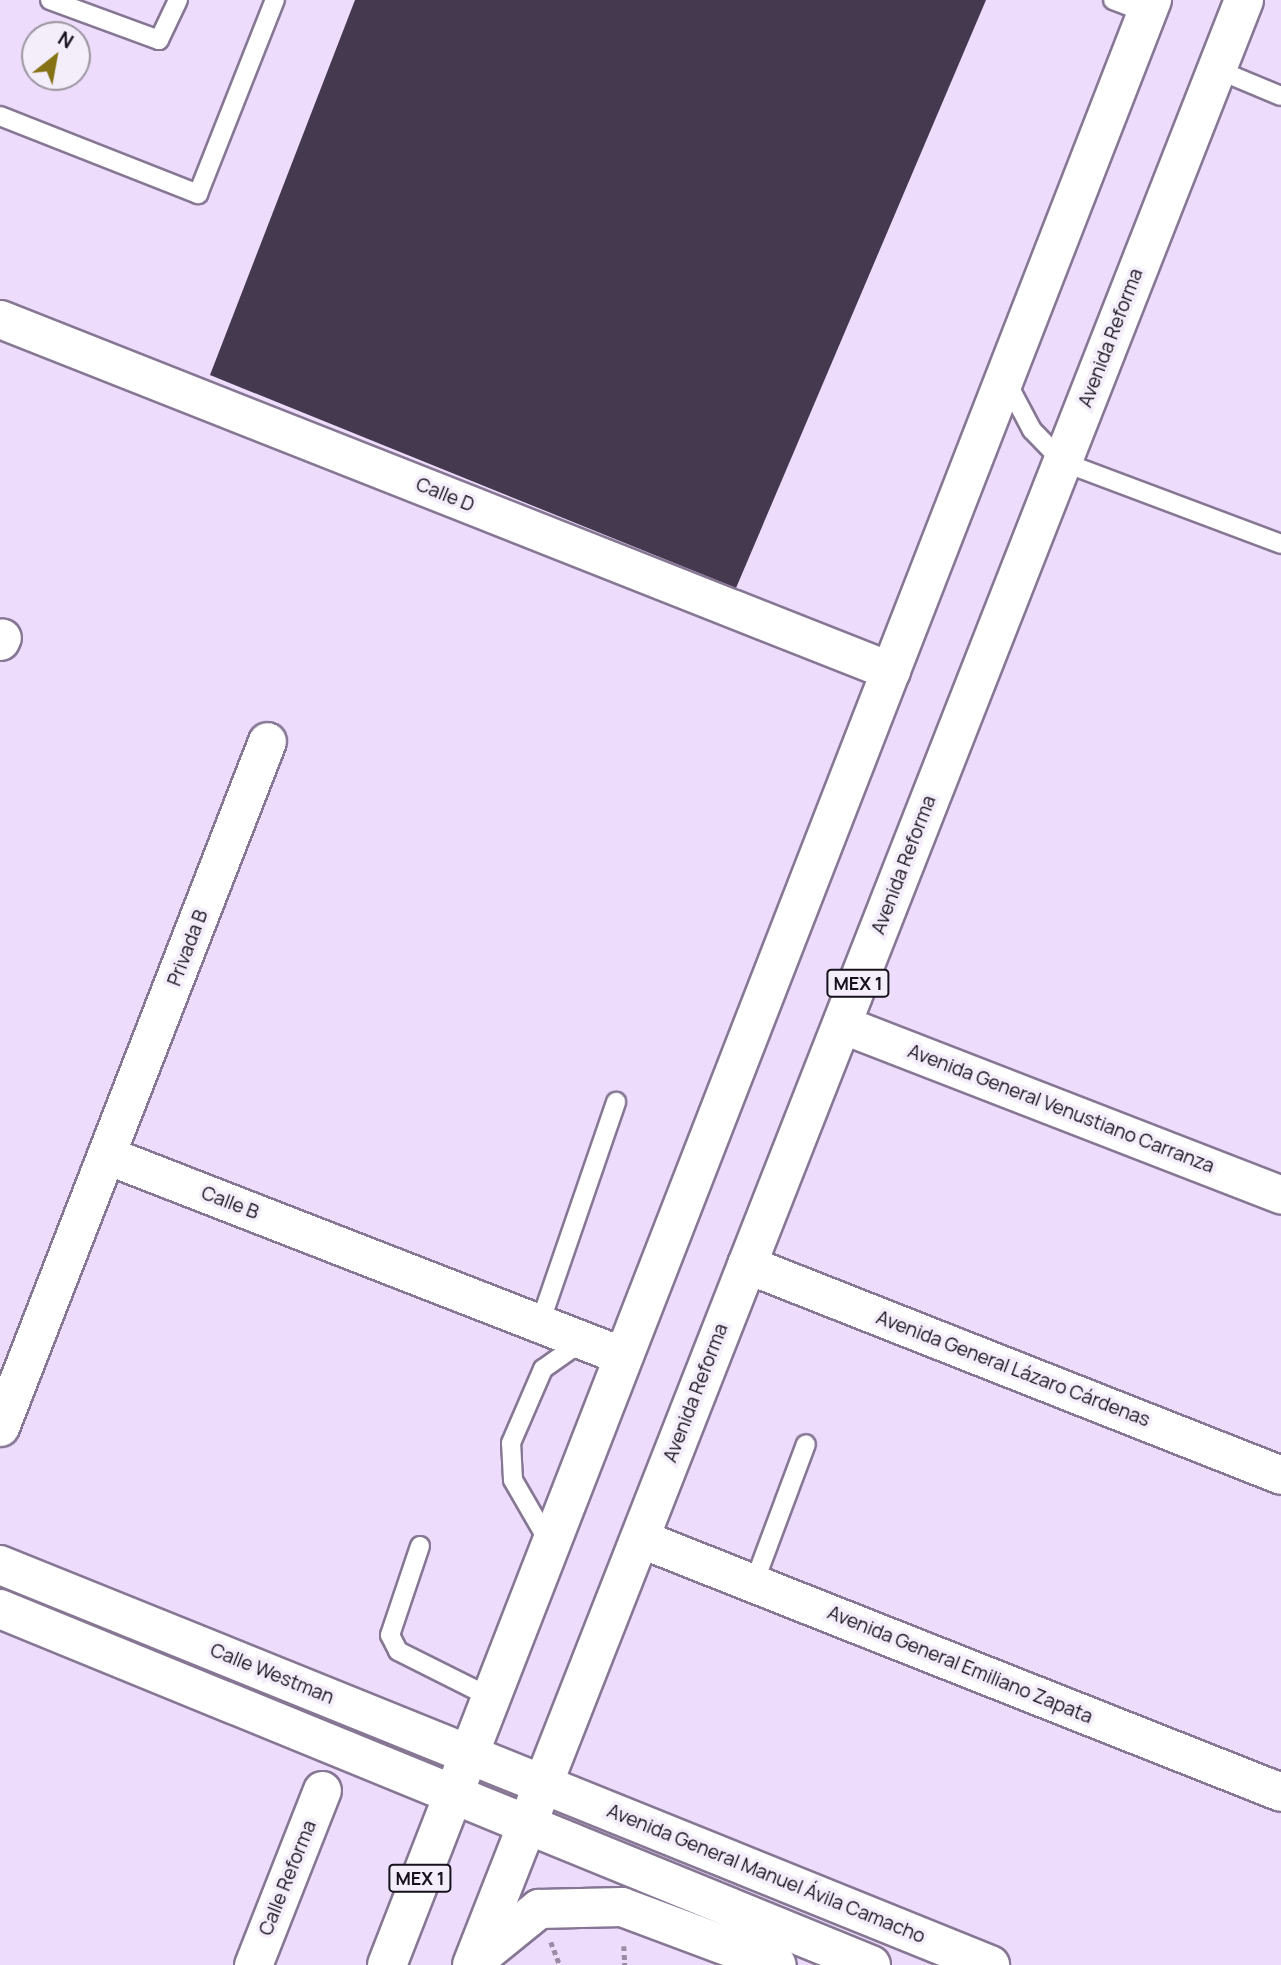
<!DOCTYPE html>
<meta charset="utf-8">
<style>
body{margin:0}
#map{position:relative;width:1281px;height:1965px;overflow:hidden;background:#eddcfc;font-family:Manrope,sans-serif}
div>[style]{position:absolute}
.building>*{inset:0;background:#45394f}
.path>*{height:4.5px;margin-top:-2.25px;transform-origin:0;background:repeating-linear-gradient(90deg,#998ca4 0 5px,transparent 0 8.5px)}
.roads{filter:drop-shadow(2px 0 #867794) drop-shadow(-2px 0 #867794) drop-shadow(0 2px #867794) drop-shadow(0 -2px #867794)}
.lane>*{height:18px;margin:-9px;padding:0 9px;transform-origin:9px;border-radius:9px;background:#fff}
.street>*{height:37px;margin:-18.5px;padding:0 18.5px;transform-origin:18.5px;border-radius:18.5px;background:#fff}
.secondary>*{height:38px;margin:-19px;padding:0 19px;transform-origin:19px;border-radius:19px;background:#fff}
.highway>*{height:38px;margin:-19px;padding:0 19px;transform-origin:19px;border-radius:19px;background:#fff}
span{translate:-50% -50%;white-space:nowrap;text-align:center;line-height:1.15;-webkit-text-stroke:7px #f4eefb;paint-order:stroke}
.shield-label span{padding:2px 5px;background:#f4eefb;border:2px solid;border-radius:5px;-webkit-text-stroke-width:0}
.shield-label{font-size:18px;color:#17111c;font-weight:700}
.street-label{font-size:19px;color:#17111c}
.north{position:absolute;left:21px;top:21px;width:70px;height:70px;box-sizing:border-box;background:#f4eefb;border:2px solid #9c96a2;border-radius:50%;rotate:31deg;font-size:19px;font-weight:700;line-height:28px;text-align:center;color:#17111c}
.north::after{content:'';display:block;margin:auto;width:24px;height:32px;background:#857214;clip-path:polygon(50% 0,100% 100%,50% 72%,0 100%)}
</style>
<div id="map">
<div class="building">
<div style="clip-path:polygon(355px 0,986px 0,736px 588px,210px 375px)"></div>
</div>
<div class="path">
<div style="left:551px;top:1942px;width:25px;rotate:69deg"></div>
<div style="left:624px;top:1946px;width:19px;rotate:87deg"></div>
</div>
<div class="roads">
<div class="lane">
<div style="left:50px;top:0;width:116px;rotate:20.2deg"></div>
<div style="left:159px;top:40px;width:44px;rotate:-64.6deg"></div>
<div style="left:1113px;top:0;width:36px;rotate:21deg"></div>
<div style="left:1216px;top:69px;width:70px;rotate:22.6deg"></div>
<div style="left:0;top:116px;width:213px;rotate:21.5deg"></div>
<div style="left:198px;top:194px;width:209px;rotate:-68.4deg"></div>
<div style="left:1005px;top:379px;width:58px;rotate:62.1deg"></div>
<div style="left:1032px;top:430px;width:45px;rotate:45.9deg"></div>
<div style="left:1063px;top:462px;width:233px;rotate:20.6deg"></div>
<div style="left:540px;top:1323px;width:234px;rotate:-71deg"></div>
<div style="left:550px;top:1544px;width:74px;rotate:-120deg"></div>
<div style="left:513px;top:1480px;width:37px;rotate:-93deg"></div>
<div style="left:511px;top:1443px;width:81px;rotate:-66.6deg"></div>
<div style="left:543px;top:1369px;width:50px;rotate:-35.3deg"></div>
<div style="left:420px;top:1546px;width:94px;rotate:108.6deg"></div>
<div style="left:390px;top:1635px;width:18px;rotate:63deg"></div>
<div style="left:398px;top:1651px;width:103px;rotate:26.6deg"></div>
<div style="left:754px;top:1583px;width:148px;rotate:-69.5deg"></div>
</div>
<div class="street">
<div style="left:0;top:319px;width:958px;rotate:21.56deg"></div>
<div style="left:0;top:641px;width:4px;rotate:-63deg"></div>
<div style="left:841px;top:1024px;width:472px;rotate:21.2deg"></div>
<div style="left:109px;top:1156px;width:552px;rotate:21.26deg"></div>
<div style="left:746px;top:1264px;width:575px;rotate:21.52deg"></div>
<div style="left:0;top:1427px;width:736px;rotate:-68.73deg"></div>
<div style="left:639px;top:1538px;width:690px;rotate:21.59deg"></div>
<div style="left:253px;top:1965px;width:188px;rotate:-68.5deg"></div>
</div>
<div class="secondary">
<div style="left:0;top:1565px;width:1068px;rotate:22deg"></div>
<div style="left:0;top:1609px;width:941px;rotate:22.23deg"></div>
</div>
<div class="highway">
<div style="left:481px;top:1956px;width:75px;rotate:-39deg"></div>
<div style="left:539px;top:1909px;width:83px;rotate:-1.4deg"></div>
<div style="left:622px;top:1907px;width:165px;rotate:20.5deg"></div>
<div style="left:387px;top:1965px;width:2109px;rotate:-68.73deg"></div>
<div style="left:472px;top:1965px;width:2111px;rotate:-68.55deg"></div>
</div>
</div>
<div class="shield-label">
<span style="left:858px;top:983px">MEX 1</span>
<span style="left:420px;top:1878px">MEX 1</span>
</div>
<div class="street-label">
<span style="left:1111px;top:338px;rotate:-69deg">Avenida Reforma</span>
<span style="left:445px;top:495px;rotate:22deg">Calle D</span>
<span style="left:904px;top:865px;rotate:-69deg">Avenida Reforma</span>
<span style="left:188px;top:948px;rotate:-69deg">Privada B</span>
<span style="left:1061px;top:1109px;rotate:21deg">Avenida General Venustiano Carranza</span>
<span style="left:230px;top:1203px;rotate:21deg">Calle B</span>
<span style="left:1013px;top:1369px;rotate:21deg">Avenida General Lázaro Cárdenas</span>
<span style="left:696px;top:1393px;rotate:-69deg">Avenida Reforma</span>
<span style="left:960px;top:1665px;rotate:22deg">Avenida General Emiliano Zapata</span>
<span style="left:272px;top:1674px;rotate:22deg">Calle Westman</span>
<span style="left:766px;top:1874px;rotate:22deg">Avenida General Manuel Ávila Camacho</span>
<span style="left:288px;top:1878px;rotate:-68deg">Calle Reforma</span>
</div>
<div class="north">N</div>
</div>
